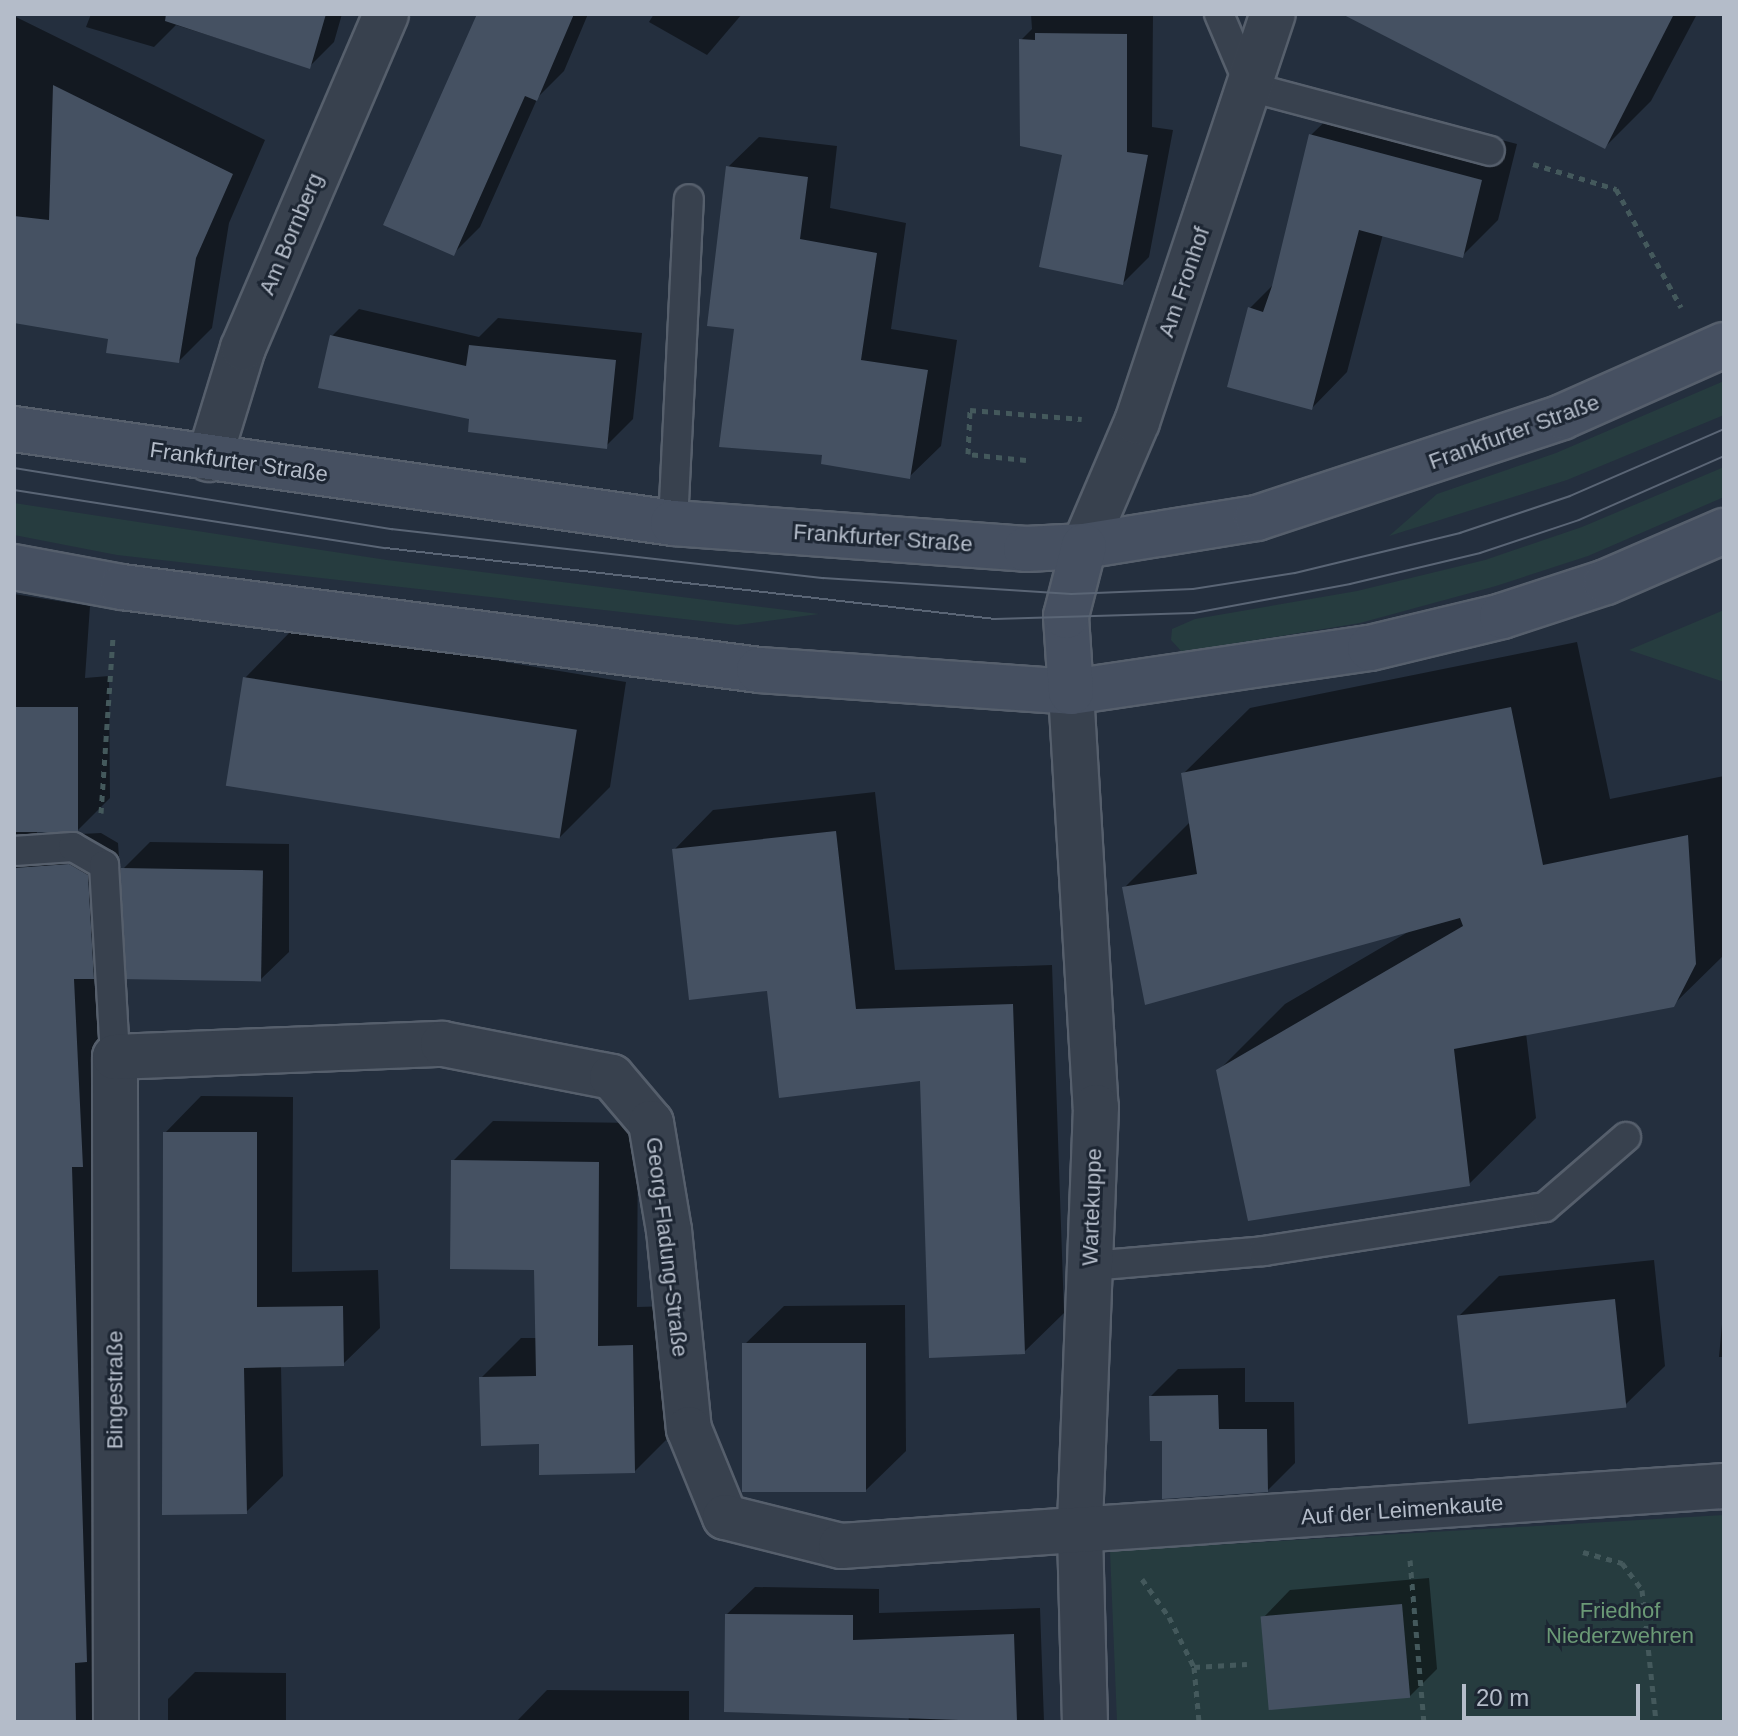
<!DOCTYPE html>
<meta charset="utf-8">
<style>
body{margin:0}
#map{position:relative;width:1738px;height:1736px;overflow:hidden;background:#242f3e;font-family:Helvetica,sans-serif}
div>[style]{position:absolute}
.green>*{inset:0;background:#263c3f}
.shadow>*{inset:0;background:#0007}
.building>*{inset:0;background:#455162;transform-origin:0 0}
.path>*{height:5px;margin-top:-2.5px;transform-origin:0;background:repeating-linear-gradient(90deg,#44595c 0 6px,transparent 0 12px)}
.roads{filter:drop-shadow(2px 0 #565f6c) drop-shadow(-2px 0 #565f6c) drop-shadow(0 2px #565f6c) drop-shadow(0 -2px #565f6c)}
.lane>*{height:28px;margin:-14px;padding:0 14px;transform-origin:14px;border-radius:14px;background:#38414e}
.street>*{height:44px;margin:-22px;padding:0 22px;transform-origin:22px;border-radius:22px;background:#38414e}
.secondary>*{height:44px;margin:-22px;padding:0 22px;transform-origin:22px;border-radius:22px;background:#465061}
.tram>*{height:2px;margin:-1px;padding:0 1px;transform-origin:1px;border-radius:1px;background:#5a6575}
span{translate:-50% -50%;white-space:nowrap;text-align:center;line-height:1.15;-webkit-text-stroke:6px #1d2633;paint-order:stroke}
.street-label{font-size:22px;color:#b4bcc9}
.park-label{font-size:22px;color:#6b9a76}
.frame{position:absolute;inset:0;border:16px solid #b4bcc9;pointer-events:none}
.scale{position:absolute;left:1462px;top:1684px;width:178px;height:36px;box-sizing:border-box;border:4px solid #b4bcc9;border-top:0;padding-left:10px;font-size:24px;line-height:28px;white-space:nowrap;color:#b4bcc9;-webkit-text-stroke:6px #1d2633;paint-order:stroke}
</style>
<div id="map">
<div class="green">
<div style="clip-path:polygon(1724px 381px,1724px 415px,1567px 480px,1389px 536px,1437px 494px,1556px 453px)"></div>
<div style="clip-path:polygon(1724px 467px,1724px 497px,1588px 556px,1496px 586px,1360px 623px,1182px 652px,1171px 640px,1172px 629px,1195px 619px,1357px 591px,1485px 560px,1582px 527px)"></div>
<div style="clip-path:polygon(14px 503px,387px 560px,819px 614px,737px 625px,117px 555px,14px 535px)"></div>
<div style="clip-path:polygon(1724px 610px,1724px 682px,1629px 650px)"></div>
<div style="clip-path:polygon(1724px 1515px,1724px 1722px,1117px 1722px,1110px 1551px)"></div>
</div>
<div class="shadow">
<div style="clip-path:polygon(91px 14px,342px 14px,334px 42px,309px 67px,176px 25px,154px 47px,86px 27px)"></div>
<div style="clip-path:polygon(478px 14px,588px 14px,564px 71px,538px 97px,480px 227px,453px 254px)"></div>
<div style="clip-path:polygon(654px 14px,742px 14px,707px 55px,649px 22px)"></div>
<div style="clip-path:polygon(1031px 14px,1153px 14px,1152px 127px,1173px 130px,1149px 257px,1123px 283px,1021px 40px,1032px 29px)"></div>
<div style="clip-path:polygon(1369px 14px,1697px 14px,1651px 101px,1605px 147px)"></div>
<div style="clip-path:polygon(14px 16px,265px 140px,229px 223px,212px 328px,179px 361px,111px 337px,14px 321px)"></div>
<div style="clip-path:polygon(1347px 100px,1517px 144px,1498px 220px,1462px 256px,1383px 234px,1347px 372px,1312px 408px,1250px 308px,1274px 284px,1311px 135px)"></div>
<div style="clip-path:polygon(759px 137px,837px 146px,830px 208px,906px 223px,891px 329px,957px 340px,941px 446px,910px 476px,825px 453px,737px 327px,728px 167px)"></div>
<div style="clip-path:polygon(359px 309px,479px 337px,498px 318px,642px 333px,633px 419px,606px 446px,471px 417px,332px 336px)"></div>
<div style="clip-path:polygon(14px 594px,90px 606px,85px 678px,109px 676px,110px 798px,78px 830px,36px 831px,39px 836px,101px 833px,118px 843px,120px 872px,150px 842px,289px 844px,289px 952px,261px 979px,127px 942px,106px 963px,107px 1722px,14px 1722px)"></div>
<div style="clip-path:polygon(295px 627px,626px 682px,610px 787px,559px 838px,245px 678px)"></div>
<div style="clip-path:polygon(1577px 642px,1610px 799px,1724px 776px,1724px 955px,1673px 1005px,1526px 1033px,1536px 1118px,1469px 1184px,1218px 1071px,1285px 1004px,1408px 932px,1124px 888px,1191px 821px,1183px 774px,1250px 708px)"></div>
<div style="clip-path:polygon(875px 792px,895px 970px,1052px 965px,1064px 1313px,1024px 1352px,922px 1079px,769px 988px,674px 850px,713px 810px)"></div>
<div style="clip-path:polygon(201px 1096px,293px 1097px,292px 1272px,378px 1270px,380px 1328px,343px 1364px,281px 1365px,283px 1476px,246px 1512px,165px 1133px)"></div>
<div style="clip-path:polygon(493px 1121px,638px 1123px,637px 1307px,671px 1306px,674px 1432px,635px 1471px,541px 1442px,481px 1378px,521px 1338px,538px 1338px,536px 1268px,453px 1161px)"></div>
<div style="clip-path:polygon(1654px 1260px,1665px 1366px,1625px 1405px,1459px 1316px,1499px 1276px)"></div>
<div style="clip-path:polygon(1724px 1302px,1724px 1357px,1719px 1357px)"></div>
<div style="clip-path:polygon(905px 1305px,906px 1451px,866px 1490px,744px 1345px,784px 1306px)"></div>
<div style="clip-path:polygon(1245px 1368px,1245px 1402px,1294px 1402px,1295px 1463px,1268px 1490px,1163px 1439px,1151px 1396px,1178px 1369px)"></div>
<div style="clip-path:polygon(1429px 1578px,1437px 1669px,1410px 1696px,1263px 1618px,1290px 1590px)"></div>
<div style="clip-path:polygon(755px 1587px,879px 1589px,879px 1613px,1040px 1608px,1044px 1722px,909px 1722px,908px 1712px,727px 1614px)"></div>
<div style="clip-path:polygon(195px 1672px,286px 1673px,286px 1722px,168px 1722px,168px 1699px)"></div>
<div style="clip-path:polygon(547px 1690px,689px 1691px,689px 1722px,516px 1722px)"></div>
</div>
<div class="building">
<div style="clip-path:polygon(166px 14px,326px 14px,310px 69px,165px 21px)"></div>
<div style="clip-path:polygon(477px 14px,574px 14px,537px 101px,525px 96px,454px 256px,383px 225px)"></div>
<div style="clip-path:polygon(1342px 14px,1674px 14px,1605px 149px)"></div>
<div style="clip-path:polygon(1035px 33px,1127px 34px,1127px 152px,1148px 155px,1123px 285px,1039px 267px,1062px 155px,1020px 146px,1019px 39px,1035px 40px)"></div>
<div style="clip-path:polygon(53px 85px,233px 174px,196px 258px,179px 363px,106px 353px,108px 339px,14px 323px,14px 216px,49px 220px)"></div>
<div style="clip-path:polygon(1309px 134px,1482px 180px,1463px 258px,1359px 230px,1312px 410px,1227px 387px,1248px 307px,1263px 312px,1272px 286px)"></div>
<div style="clip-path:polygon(726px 166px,808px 177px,800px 239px,877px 253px,861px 360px,928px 370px,910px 479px,821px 464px,822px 455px,719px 447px,734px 329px,707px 326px)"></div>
<div style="clip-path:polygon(330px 335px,466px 366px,469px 345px,616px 360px,607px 449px,468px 432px,469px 419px,318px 388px)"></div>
<div style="left:243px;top:677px;width:338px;height:110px;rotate:9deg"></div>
<div style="left:78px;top:707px;width:125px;height:64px;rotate:90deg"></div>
<div style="clip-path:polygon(1511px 707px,1543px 865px,1688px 835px,1696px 964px,1674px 1007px,1454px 1049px,1470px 1186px,1248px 1221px,1216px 1070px,1463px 926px,1460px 918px,1145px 1005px,1122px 887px,1197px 874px,1181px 773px)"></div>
<div style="clip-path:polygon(836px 831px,856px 1009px,1013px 1004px,1025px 1354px,929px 1358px,920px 1081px,779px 1098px,767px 991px,689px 1000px,672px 849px)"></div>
<div style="clip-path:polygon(69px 864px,88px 875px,94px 979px,74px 979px,83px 1167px,72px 1167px,87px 1662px,75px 1663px,76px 1722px,14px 1722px,14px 868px)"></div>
<div style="left:121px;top:868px;width:142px;height:111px;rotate:1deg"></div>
<div style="clip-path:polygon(163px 1132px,257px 1132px,257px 1307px,343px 1306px,344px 1366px,244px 1368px,247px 1514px,162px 1515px)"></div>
<div style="clip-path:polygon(451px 1160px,599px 1162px,598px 1346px,633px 1345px,635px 1473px,539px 1475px,539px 1444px,481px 1446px,479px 1377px,536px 1376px,534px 1270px,450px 1269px)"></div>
<div style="left:1615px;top:1299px;width:109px;height:159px;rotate:84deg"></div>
<div style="left:866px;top:1343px;width:149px;height:124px;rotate:90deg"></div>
<div style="clip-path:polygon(1218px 1395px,1219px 1429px,1267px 1429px,1268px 1492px,1162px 1499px,1162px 1441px,1150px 1441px,1149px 1396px)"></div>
<div style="left:1402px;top:1604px;width:94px;height:142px;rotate:85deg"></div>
<div style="clip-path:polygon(725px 1614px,853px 1615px,853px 1640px,1014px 1634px,1017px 1722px,724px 1712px)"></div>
</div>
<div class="path">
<div style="left:1533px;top:164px;width:87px;rotate:16.8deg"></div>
<div style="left:1616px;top:189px;width:135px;rotate:61.2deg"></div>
<div style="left:1026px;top:460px;width:58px;rotate:-174.1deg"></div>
<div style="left:968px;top:454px;width:44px;rotate:-87.4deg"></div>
<div style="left:970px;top:410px;width:112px;rotate:4.6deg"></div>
<div style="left:101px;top:813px;width:174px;rotate:-86.1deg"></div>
<div style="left:1583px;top:1552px;width:41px;rotate:15.8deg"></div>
<div style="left:1622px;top:1563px;width:34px;rotate:53deg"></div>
<div style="left:1642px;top:1590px;width:133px;rotate:83.9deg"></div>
<div style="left:1410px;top:1560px;width:163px;rotate:85.1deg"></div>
<div style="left:1142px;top:1579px;width:47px;rotate:54.6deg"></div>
<div style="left:1169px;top:1617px;width:56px;rotate:63.4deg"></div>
<div style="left:1194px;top:1667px;width:55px;rotate:84.8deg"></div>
<div style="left:1194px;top:1667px;width:53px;rotate:-3.2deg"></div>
</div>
<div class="roads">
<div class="lane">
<div style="left:1219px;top:14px;width:79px;rotate:67deg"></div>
<div style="left:1250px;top:87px;width:248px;rotate:14.9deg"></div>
<div style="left:673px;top:523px;width:324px;rotate:-87.2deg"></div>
<div style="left:14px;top:851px;width:59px;rotate:-3.9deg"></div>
<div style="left:73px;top:847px;width:36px;rotate:30deg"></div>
<div style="left:104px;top:865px;width:192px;rotate:86.7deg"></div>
<div style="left:1090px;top:1266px;width:175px;rotate:-4.9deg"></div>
<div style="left:1264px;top:1251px;width:284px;rotate:-8.9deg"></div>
<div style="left:1545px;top:1207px;width:107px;rotate:-40.8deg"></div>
</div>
<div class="street">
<div style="left:209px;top:459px;width:116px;rotate:-73deg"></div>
<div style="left:243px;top:348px;width:363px;rotate:-66.8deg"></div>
<div style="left:1084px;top:546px;width:135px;rotate:-66.9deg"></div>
<div style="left:1137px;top:422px;width:430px;rotate:-71.6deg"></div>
<div style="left:1071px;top:692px;width:416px;rotate:86.6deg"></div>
<div style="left:1096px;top:1107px;width:426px;rotate:92.2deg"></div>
<div style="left:1080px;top:1533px;width:189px;rotate:88.5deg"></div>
<div style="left:116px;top:1722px;width:665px;rotate:-90.09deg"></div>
<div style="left:115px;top:1057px;width:328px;rotate:-2.3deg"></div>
<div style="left:443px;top:1044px;width:172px;rotate:11deg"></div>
<div style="left:612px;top:1077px;width:60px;rotate:49.7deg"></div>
<div style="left:651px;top:1123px;width:109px;rotate:80.5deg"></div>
<div style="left:669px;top:1230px;width:200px;rotate:84.3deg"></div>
<div style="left:689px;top:1429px;width:95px;rotate:67.8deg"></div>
<div style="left:725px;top:1517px;width:120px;rotate:14deg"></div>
<div style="left:841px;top:1546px;width:885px;rotate:-3.89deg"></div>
</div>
<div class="secondary">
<div style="left:14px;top:429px;width:666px;rotate:8.12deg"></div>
<div style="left:673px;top:523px;width:354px;rotate:4.2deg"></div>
<div style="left:1026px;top:549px;width:58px;rotate:-3deg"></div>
<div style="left:1084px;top:546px;width:175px;rotate:-9.2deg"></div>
<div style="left:1257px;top:518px;width:321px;rotate:-18.3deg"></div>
<div style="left:1562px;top:417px;width:177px;rotate:-24deg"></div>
<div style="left:14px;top:567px;width:110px;rotate:10.5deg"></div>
<div style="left:122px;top:587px;width:642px;rotate:7.42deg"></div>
<div style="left:759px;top:670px;width:313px;rotate:4deg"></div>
<div style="left:1071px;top:692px;width:302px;rotate:-8.4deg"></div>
<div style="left:1370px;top:648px;width:136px;rotate:-13.6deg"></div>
<div style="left:1502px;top:616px;width:109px;rotate:-18.1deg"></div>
<div style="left:1606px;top:582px;width:129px;rotate:-23.4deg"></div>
<div style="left:1071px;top:692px;width:76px;rotate:-93.8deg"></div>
<div style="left:1066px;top:616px;width:72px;rotate:-75.6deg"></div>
</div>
</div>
<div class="tram">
<div style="left:14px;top:468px;width:383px;rotate:9.2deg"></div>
<div style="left:392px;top:529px;width:434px;rotate:6.5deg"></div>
<div style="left:823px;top:578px;width:249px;rotate:3.7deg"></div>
<div style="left:1071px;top:594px;width:122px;rotate:-2.3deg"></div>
<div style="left:1193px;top:589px;width:103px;rotate:-8.9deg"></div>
<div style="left:1295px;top:573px;width:170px;rotate:-13.6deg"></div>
<div style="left:1460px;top:533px;width:116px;rotate:-18.6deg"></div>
<div style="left:1570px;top:496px;width:168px;rotate:-23.5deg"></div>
<div style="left:14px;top:490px;width:376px;rotate:8.9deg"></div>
<div style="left:386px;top:548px;width:613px;rotate:6.65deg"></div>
<div style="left:995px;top:619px;width:199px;rotate:-1.7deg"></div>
<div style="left:1194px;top:613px;width:159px;rotate:-10.5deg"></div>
<div style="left:1350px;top:584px;width:134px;rotate:-13.4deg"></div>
<div style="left:1480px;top:553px;width:104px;rotate:-18.4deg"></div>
<div style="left:1579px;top:520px;width:158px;rotate:-23.8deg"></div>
</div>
<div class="street-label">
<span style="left:291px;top:234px;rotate:-67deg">Am Bornberg</span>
<span style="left:1184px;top:282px;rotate:-71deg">Am Fronhof</span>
<span style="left:1514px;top:432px;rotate:-20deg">Frankfurter Straße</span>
<span style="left:239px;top:462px;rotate:8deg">Frankfurter Straße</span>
<span style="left:883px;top:538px;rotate:4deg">Frankfurter Straße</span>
<span style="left:1092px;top:1207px;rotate:-88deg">Wartekuppe</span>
<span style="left:667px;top:1247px;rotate:83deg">Georg-Fladung-Straße</span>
<span style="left:115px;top:1390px;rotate:-90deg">Bingestraße</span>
<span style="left:1402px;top:1510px;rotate:-4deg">Auf der Leimenkaute</span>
</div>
<div class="park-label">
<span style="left:1620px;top:1623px">Friedhof<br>Niederzwehren</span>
</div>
<div class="frame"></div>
<div class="scale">20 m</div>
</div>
